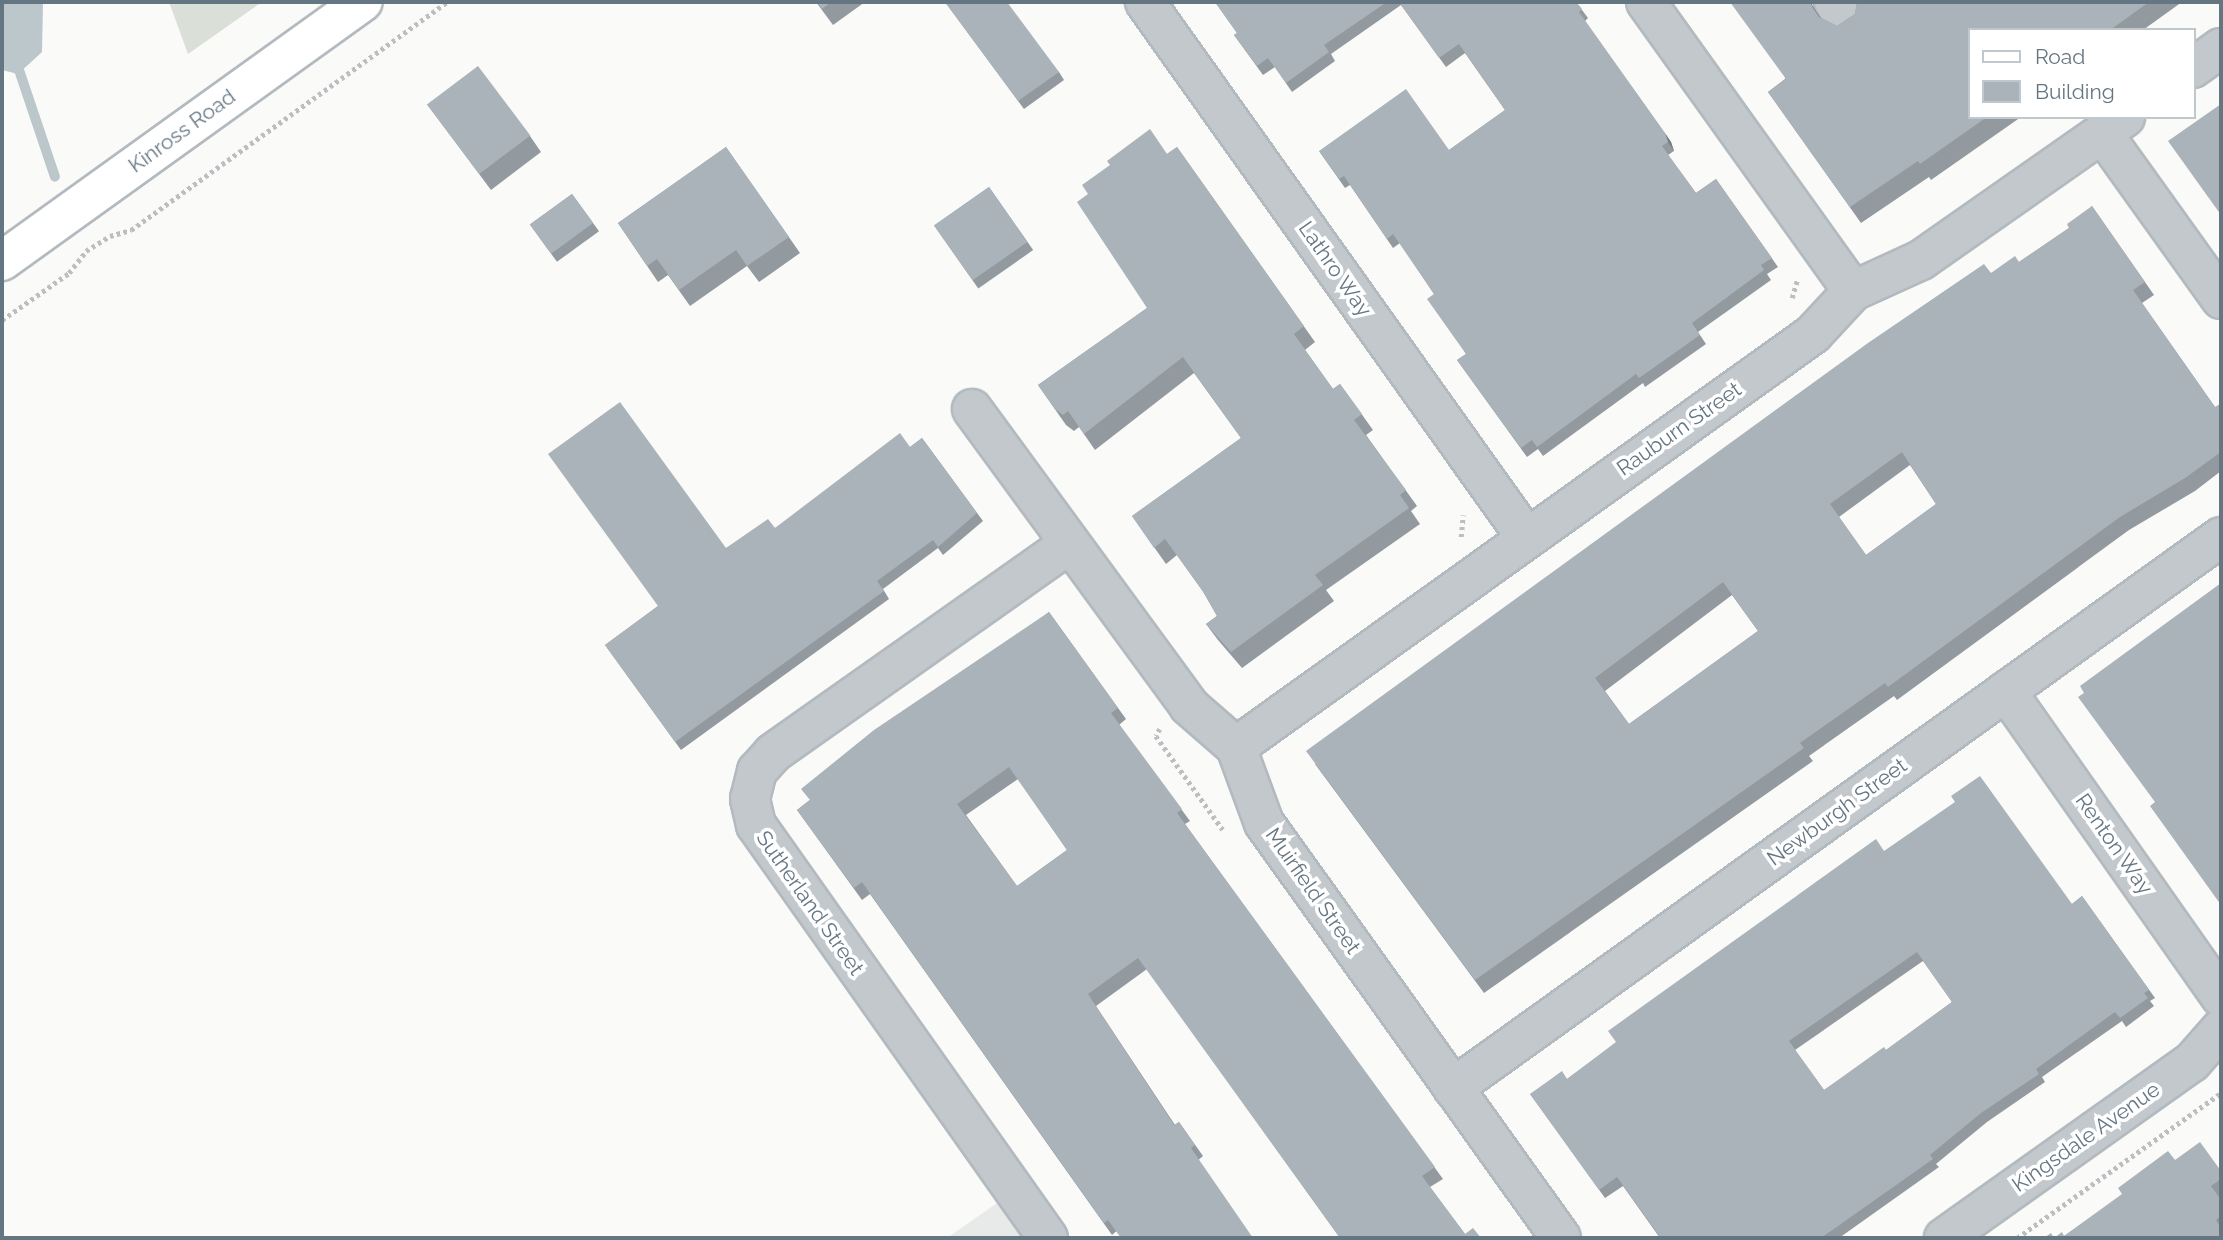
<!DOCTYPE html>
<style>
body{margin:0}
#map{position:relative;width:2223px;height:1240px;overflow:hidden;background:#fafaf8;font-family:Raleway,sans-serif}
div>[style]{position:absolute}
.built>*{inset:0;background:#e8e9e9}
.green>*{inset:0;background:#dadfd7}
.water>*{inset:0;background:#bbc7cb}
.stream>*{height:10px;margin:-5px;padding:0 5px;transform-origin:5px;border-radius:5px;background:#bbc7cb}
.path>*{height:4.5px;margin-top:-2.25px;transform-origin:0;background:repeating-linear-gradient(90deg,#bbbfc2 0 3.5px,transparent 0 7px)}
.roads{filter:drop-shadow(2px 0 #b3babf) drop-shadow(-2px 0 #b3babf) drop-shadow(0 2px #b3babf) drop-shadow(0 -2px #b3babf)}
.street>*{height:38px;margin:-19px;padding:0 19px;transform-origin:19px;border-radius:19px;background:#c3c8cc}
.secondary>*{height:38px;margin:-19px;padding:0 19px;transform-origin:19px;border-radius:19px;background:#fff}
.wall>*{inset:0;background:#929a9f;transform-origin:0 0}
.shaded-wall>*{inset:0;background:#777d82}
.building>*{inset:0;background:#aab3b9;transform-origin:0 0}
span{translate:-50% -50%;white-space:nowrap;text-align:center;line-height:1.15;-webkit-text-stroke:7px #fff;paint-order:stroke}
.street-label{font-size:21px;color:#657683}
.frame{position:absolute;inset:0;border:4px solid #657683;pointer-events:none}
.legend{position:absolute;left:1968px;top:28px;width:228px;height:91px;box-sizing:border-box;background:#fff;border:2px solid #c1c8cd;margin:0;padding:9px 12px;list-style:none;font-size:21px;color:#657683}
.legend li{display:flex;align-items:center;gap:14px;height:35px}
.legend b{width:35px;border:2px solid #c1c8cd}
</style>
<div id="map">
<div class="built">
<div style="clip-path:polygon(997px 1203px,1022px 1238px,947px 1238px)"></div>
</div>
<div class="green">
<div style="clip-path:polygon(169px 2px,262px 2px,188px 54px)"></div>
</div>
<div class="water">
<div style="clip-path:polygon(2px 2px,43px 2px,42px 52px,18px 74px,2px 70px)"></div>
</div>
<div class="stream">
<div style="left:16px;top:61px;width:122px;rotate:71.4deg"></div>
</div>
<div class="path">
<div style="left:1792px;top:298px;width:19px;rotate:-74deg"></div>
<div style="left:2px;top:320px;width:82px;rotate:-35deg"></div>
<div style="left:69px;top:273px;width:28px;rotate:-52deg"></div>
<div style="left:86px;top:251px;width:28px;rotate:-32deg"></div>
<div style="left:110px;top:236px;width:22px;rotate:-16deg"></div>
<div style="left:131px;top:230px;width:390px;rotate:-35.8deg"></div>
<div style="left:1461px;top:537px;width:22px;rotate:-85deg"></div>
<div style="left:1160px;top:729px;width:8px;rotate:120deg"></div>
<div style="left:1156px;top:736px;width:115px;rotate:54.5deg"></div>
<div style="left:2017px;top:1238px;width:250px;rotate:-35.4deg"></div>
</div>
<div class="roads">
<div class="street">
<div style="left:1145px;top:2px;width:657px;rotate:54.54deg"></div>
<div style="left:1646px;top:2px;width:355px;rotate:54.4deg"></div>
<div style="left:1834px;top:2px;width:22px;rotate:54deg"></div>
<div style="left:2193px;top:68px;width:34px;rotate:-36deg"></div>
<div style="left:2103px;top:134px;width:203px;rotate:54.4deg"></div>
<div style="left:972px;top:409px;width:368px;rotate:53.8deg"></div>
<div style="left:1189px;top:706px;width:62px;rotate:41.1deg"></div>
<div style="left:1236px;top:747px;width:81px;rotate:69.8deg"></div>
<div style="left:1264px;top:823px;width:510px;rotate:54.41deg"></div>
<div style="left:2006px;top:691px;width:374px;rotate:54.9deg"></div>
<div style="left:1236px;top:747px;width:710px;rotate:-35.59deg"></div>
<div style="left:1813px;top:334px;width:59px;rotate:-47.1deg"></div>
<div style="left:1853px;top:291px;width:75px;rotate:-24.5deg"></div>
<div style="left:1921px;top:260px;width:249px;rotate:-35deg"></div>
<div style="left:1453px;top:1088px;width:945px;rotate:-35.66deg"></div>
<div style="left:1048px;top:1238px;width:506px;rotate:-125.26deg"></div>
<div style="left:756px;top:825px;width:27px;rotate:-103deg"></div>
<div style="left:750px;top:799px;width:29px;rotate:-76deg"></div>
<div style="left:757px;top:771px;width:24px;rotate:-48deg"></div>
<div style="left:773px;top:753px;width:362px;rotate:-35.2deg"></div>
<div style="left:1944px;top:1238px;width:304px;rotate:-35.4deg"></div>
<div style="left:2192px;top:1062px;width:44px;rotate:-48.7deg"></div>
</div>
<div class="secondary">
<div style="left:2px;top:261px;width:444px;rotate:-35.7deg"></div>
</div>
</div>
<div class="wall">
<div style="clip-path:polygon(816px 2px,865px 2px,833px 25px)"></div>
<div style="clip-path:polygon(945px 2px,1059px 72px,1064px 80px,1024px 109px)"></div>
<div style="clip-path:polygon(1215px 2px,1576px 2px,1588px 18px,1585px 21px,1671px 142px,1674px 151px,1668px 155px,1696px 193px,1716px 179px,1778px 267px,1767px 274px,1771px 280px,1698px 332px,1706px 344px,1645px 387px,1643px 383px,1543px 456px,1538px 449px,1527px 457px,1457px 360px,1466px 354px,1434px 294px,1400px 243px,1393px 248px,1350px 185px,1345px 188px,1319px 151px,1449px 150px,1505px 110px,1465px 53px,1446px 67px,1401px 5px,1331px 54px,1335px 61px,1292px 92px,1275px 67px,1263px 75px,1234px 35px,1237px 33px)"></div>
<div style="clip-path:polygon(1857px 2px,2182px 2px,2143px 30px,1969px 30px,1969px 117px,2021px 117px,1931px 180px,1929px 177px,1861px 223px,1768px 92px,1785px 79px,1812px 5px,1821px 18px,1837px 26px,1855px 14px)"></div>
<div style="clip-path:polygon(427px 104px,530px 136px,541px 152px,491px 190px)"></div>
<div style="clip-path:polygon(726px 147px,800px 253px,759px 282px,747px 266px,690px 306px,668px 275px,658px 282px,618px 223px)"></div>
<div style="clip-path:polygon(1177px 147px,1315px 342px,1305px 350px,1333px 389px,1340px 384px,1373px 430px,1366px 435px,1417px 506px,1411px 511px,1420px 524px,1326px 590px,1334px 601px,1242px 668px,1218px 640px,1206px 624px,1217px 616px,1204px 593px,1177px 555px,1166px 564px,1132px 516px,1241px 438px,1194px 373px,1095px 450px,1079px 427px,1074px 431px,1066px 425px,1038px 385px,1147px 308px,1167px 154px)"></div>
<div style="left:989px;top:187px;width:77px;height:67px;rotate:55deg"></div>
<div style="left:572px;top:194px;width:46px;height:52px;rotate:54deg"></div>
<div style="clip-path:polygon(evenodd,2092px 206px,2154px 295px,2142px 303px,2215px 407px,2221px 406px,2221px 471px,2195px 491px,2129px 530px,1897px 700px,1894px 696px,1809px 756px,1813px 761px,1484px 993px,1315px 764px,1991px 273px,2019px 262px,2069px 228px,2092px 206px,1910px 465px,1936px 504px,1866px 555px,1839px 517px,1910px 465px,2092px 206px,1732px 595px,1758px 631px,1629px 724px,1605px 691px,1732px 595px)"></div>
<div style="clip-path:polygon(922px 438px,983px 521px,943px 555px,938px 548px,883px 589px,889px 599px,681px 750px,605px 645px,658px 606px,726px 548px,775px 528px,910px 447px)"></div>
<div style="clip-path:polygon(evenodd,1049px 612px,1126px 719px,1119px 725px,1190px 821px,1185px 824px,1443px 1179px,1430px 1187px,1465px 1234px,1481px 1238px,1340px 1238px,1147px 969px,1096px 1006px,1175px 1125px,1179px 1122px,1203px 1156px,1112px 1235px,870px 894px,862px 900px,797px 810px,1049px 612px,1018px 779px,1067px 850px,1017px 886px,966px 815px,1018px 779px)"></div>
<div style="clip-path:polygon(evenodd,1884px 851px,2072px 904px,2082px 896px,2155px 998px,2150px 1001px,2154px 1006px,2126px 1027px,2122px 1021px,2042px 1077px,2045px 1082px,1987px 1122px,1936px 1164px,1939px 1167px,1839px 1238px,1660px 1238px,1623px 1186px,1605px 1198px,1530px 1094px,1567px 1079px,1884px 851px,1923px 961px,1952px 1002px,1886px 1050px,1824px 1090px,1795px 1050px,1923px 961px)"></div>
<div style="clip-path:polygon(2175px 1160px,2221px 1171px,2221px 1238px,2054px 1238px,2064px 1236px)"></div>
</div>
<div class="shaded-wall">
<div style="clip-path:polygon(1809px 2px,1814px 2px,1812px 5px,1830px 33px)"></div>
<div style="clip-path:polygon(1665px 133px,1671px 142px,1674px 151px,1668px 142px)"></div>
</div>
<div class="building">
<div style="clip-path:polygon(817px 2px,831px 2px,822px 9px)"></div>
<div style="clip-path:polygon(945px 2px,1007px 2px,1059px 72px,1018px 101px)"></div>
<div style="clip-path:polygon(1215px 2px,1387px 2px,1324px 45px,1329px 52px,1286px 83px,1268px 58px,1257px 66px,1234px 35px,1237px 33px)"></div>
<div style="clip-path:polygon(1399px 2px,1576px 2px,1582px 9px,1579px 12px,1665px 133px,1668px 142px,1662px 146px,1696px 193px,1716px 179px,1772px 258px,1761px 265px,1764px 270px,1692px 323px,1700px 335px,1639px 378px,1636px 374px,1537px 447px,1532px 440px,1521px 448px,1457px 360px,1466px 354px,1427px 299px,1434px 294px,1393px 234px,1387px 239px,1344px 176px,1339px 179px,1319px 151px,1406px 89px,1449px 150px,1505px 110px,1459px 44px,1439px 58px)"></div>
<div style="clip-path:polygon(1730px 2px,1809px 2px,1819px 17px,1837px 26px,1855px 14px,1857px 2px,2149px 2px,2110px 30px,1969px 30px,1969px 117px,1987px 117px,1920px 164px,1918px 161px,1850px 207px,1768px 92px,1786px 79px)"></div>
<div style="left:478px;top:66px;width:87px;height:64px;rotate:53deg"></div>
<div style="clip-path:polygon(2221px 91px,2221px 215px,2168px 141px,2221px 104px,2219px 93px)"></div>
<div style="clip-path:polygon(1150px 129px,1167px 154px,1177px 147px,1304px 326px,1294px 334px,1333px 389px,1340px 384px,1362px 414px,1354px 420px,1406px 490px,1400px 495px,1409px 508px,1315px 575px,1323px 585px,1231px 652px,1206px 624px,1217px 616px,1202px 590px,1165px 539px,1154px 548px,1132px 516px,1241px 438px,1183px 357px,1084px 434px,1068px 411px,1063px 415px,1055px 409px,1038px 385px,1147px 308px,1077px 202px,1088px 194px,1082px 185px,1110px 165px,1107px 161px)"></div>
<div style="clip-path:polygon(726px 147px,789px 237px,747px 266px,736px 250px,679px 290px,657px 259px,647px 266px,618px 223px)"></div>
<div style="left:989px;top:187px;width:67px;height:67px;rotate:55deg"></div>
<div style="left:572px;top:194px;width:36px;height:52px;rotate:54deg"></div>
<div style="clip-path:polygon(evenodd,2092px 206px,2145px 282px,2133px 290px,2215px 407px,2220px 404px,2221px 406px,2221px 452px,2185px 478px,2120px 517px,1888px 687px,1885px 683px,1800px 743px,1804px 748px,1475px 980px,1306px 751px,1868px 343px,1984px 264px,1991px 273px,2015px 256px,2019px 262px,2069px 228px,2067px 224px,2092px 206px,1902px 452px,1936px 504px,1866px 555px,1830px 504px,1902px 452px,2092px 206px,1723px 582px,1758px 631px,1629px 724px,1595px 678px,1723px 582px)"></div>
<div style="clip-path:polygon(620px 402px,726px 548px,768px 519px,775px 528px,900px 433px,910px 447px,922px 438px,977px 513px,938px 547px,933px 540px,877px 581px,884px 591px,675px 742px,605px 645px,658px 606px,548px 454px)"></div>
<div style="clip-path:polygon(2221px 583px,2221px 905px,2150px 806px,2155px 802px,2078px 697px,2084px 693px,2080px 686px)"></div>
<div style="clip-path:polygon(evenodd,1049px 612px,1118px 708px,1111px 713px,1182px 809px,1177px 813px,1435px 1167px,1422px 1176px,1465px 1234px,1473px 1228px,1481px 1238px,1340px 1238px,1138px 958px,1088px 994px,1174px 1125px,1179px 1122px,1195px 1145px,1191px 1148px,1253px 1238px,1121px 1238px,1108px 1220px,1104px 1223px,862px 882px,854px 888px,797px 810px,810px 800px,801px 789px,874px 730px,1049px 612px,1009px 767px,1067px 850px,1017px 886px,957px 804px,1009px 767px)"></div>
<div style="clip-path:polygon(evenodd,1980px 776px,2072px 904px,2082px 896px,2149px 990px,2144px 993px,2148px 998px,2120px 1018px,2115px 1012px,2036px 1069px,2039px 1074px,1981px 1113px,1930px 1155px,1933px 1159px,1821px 1238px,1661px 1238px,1617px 1177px,1599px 1190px,1530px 1094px,1562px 1071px,1567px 1079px,1616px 1042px,1608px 1031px,1640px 1008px,1876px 839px,1884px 851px,1955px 802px,1951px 796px,1980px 776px,1917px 952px,1952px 1002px,1886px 1050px,1884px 1047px,1824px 1090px,1789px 1041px,1917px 952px)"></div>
<div style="clip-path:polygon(2200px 1142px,2221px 1171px,2221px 1179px,2211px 1186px,2221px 1200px,2221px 1216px,2216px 1220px,2221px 1228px,2221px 1238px,2044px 1238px,2051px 1233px,2054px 1238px,2062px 1232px,2064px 1236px,2122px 1194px,2118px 1188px,2168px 1151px,2175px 1160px)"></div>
</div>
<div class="street-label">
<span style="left:182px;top:131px;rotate:-36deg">Kinross Road</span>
<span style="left:1335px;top:269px;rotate:55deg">Lathro Way</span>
<span style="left:1679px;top:429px;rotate:-35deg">Rauburn Street</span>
<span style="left:1837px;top:812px;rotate:-36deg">Newburgh Street</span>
<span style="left:2114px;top:844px;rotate:55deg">Renton Way</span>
<span style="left:1313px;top:891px;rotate:55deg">Muirfield Street</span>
<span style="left:810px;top:903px;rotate:55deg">Sutherland Street</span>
<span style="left:2086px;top:1137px;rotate:-35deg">Kingsdale Avenue</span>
</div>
<div class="frame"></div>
<ul class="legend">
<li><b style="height:9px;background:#fff"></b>Road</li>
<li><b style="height:19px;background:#aab3b9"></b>Building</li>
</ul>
</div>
